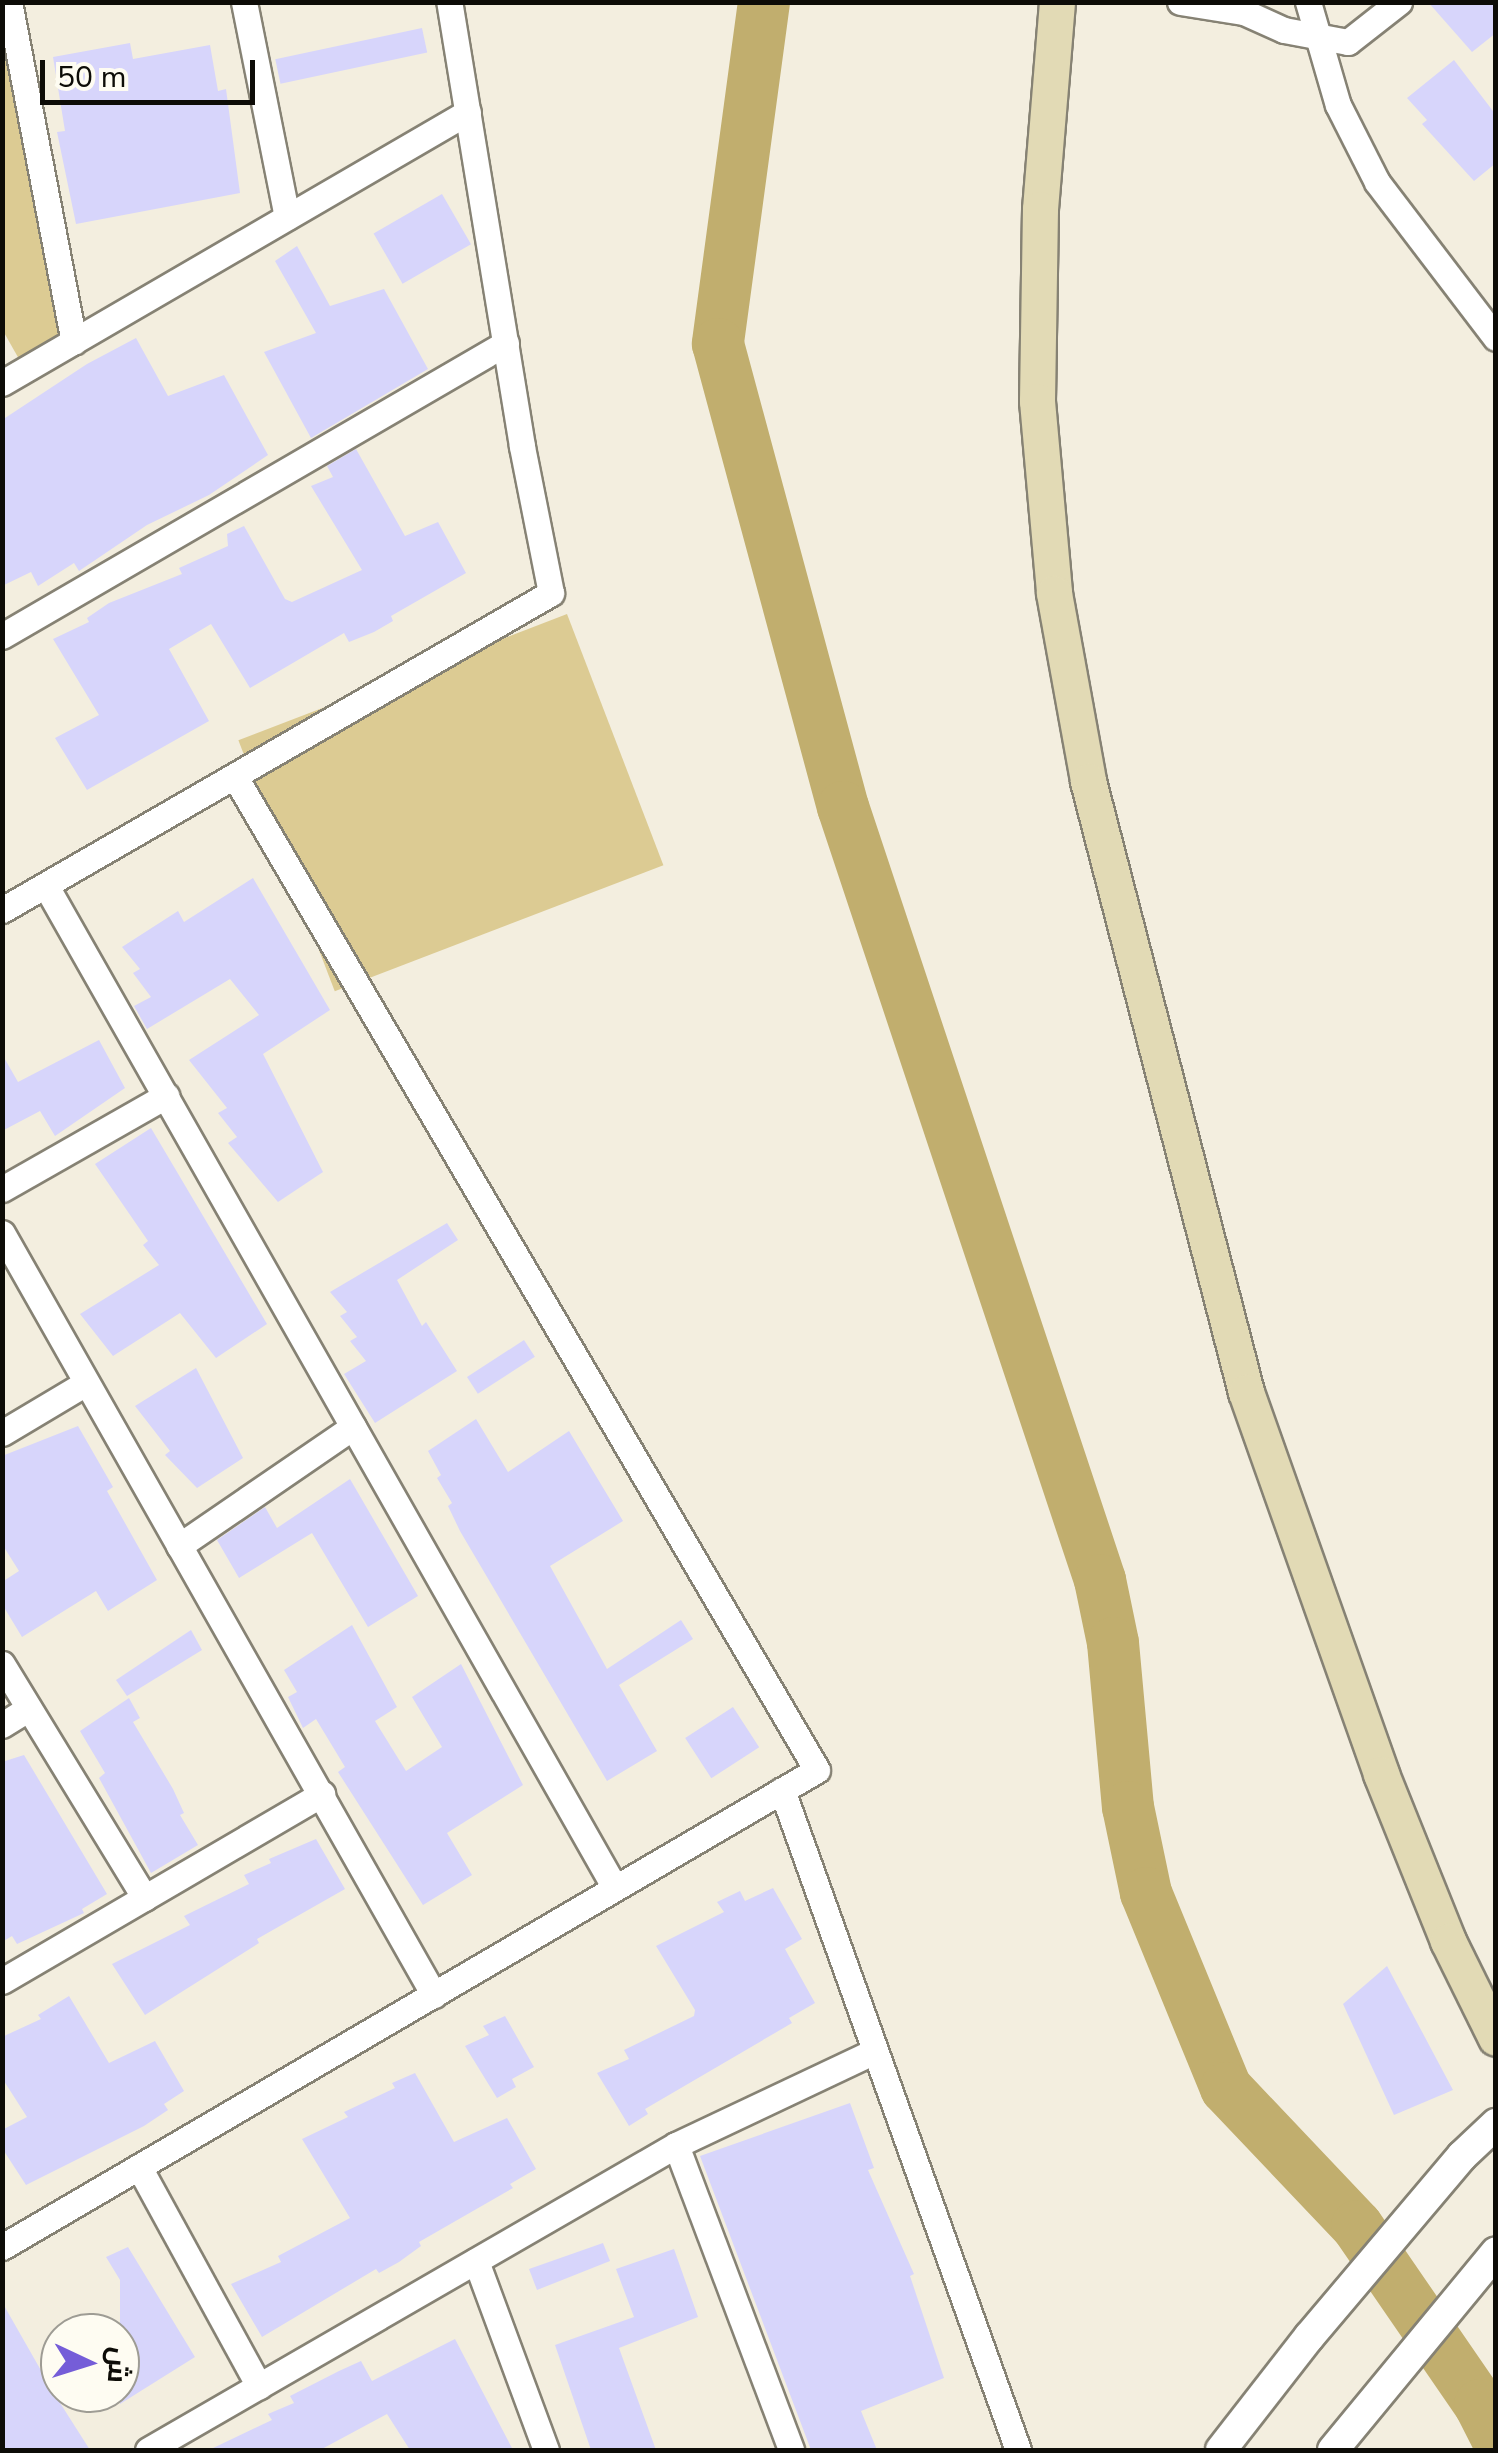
<!DOCTYPE html>
<meta charset="utf-8">
<style>
body{margin:0}
#map{position:relative;width:1498px;height:2453px;overflow:hidden;background:#f3eedf;font-family:"Nunito Sans",Cairo,sans-serif}
div>[style]{position:absolute}
.green>*{inset:0;background:#dccb93;transform-origin:0 0}
.river>*{height:52px;margin:-26px;padding:0 26px;transform-origin:26px;border-radius:26px;background:#c1ae6e}
.building>*{inset:0;background:#d7d5fb;transform-origin:0 0}
.roads{filter:drop-shadow(2px 0 #868274) drop-shadow(-2px 0 #868274) drop-shadow(0 2px #868274) drop-shadow(0 -2px #868274)}
.minor>*{height:25px;margin:-12.5px;padding:0 12.5px;transform-origin:12.5px;border-radius:12.5px;background:#fff}
.tertiary>*{height:30px;margin:-15px;padding:0 15px;transform-origin:15px;border-radius:15px;background:#fff}
.secondary>*{height:35px;margin:-17.5px;padding:0 17.5px;transform-origin:17.5px;border-radius:17.5px;background:#e2dab5}
span{translate:-50% -50%;white-space:nowrap;text-align:center;line-height:1.15;-webkit-text-stroke:10px #fefcf2;paint-order:stroke}
.frame{position:absolute;inset:0;border:5px solid #0d0c07;pointer-events:none}
.north{position:absolute;left:40px;top:2313px;width:100px;height:100px;box-sizing:border-box;background:#fefcf2;border:2px solid #9e9c94;border-radius:50%;rotate:94deg;font-size:28px;font-weight:700;line-height:40px;text-align:center;color:#0d0c07}
.north::after{content:'';display:block;margin:auto;width:35px;height:45px;background:#755dd8;clip-path:polygon(50% 0,100% 100%,50% 72%,0 100%)}
.scale{position:absolute;left:40px;top:60px;width:215px;height:45px;box-sizing:border-box;border:5px solid #0d0c07;border-top:0;padding-left:12px;font-size:30px;line-height:35px;white-space:nowrap;color:#0d0c07;-webkit-text-stroke:8px #fefcf2;paint-order:stroke}
</style>
<div id="map">
<div class="green">
<div style="clip-path:polygon(2px 23px,65px 335px,19px 359px,2px 329px)"></div>
<div style="left:567px;top:614px;width:269px;height:352px;rotate:69deg"></div>
</div>
<div class="river">
<div style="left:764px;top:2px;width:345px;rotate:97.7deg"></div>
<div style="left:718px;top:344px;width:480px;rotate:74.9deg"></div>
<div style="left:843px;top:807px;width:815px;rotate:71.61deg"></div>
<div style="left:1100px;top:1580px;width:64px;rotate:78.3deg"></div>
<div style="left:1113px;top:1643px;width:165px;rotate:84.8deg"></div>
<div style="left:1128px;top:1807px;width:88px;rotate:78.2deg"></div>
<div style="left:1146px;top:1893px;width:211px;rotate:67.7deg"></div>
<div style="left:1226px;top:2088px;width:190px;rotate:46.5deg"></div>
<div style="left:1357px;top:2226px;width:217px;rotate:55.5deg"></div>
<div style="left:1480px;top:2405px;width:35px;rotate:63deg"></div>
</div>
<div class="building">
<div style="clip-path:polygon(1428px 2px,1496px 2px,1496px 33px,1472px 52px)"></div>
<div style="left:422px;top:28px;width:25px;height:150px;rotate:78deg"></div>
<div style="clip-path:polygon(130px 43px,133px 59px,210px 45px,218px 91px,226px 89px,240px 193px,76px 224px,57px 132px,65px 131px,53px 57px)"></div>
<div style="clip-path:polygon(1454px 60px,1496px 115px,1496px 163px,1474px 181px,1422px 124px,1427px 120px,1407px 98px)"></div>
<div style="left:442px;top:194px;width:58px;height:79px;rotate:60deg"></div>
<div style="clip-path:polygon(297px 246px,330px 306px,384px 289px,428px 369px,311px 438px,264px 352px,316px 333px,275px 261px)"></div>
<div style="clip-path:polygon(136px 338px,168px 396px,224px 375px,268px 455px,209px 495px,147px 525px,79px 571px,74px 563px,38px 586px,31px 572px,2px 586px,2px 420px,87px 364px)"></div>
<div style="clip-path:polygon(356px 449px,405px 536px,438px 522px,466px 573px,391px 616px,393px 621px,374px 632px,349px 642px,344px 633px,250px 688px,211px 624px,169px 649px,209px 721px,87px 790px,55px 738px,99px 715px,53px 639px,89px 622px,87px 618px,109px 603px,182px 574px,179px 568px,228px 546px,227px 534px,244px 526px,285px 599px,292px 602px,362px 570px,311px 486px,333px 477px,327px 466px)"></div>
<div style="clip-path:polygon(253px 878px,330px 1010px,263px 1054px,323px 1172px,278px 1202px,228px 1143px,237px 1137px,218px 1113px,227px 1108px,189px 1060px,259px 1015px,230px 979px,147px 1029px,134px 1006px,151px 997px,133px 973px,140px 969px,122px 947px,178px 911px,184px 922px)"></div>
<div style="clip-path:polygon(99px 1040px,125px 1088px,55px 1136px,40px 1111px,2px 1131px,2px 1054px,18px 1082px)"></div>
<div style="clip-path:polygon(151px 1128px,267px 1324px,216px 1358px,180px 1313px,113px 1356px,80px 1314px,159px 1265px,143px 1245px,148px 1241px,95px 1164px)"></div>
<div style="clip-path:polygon(447px 1223px,458px 1240px,397px 1280px,422px 1326px,426px 1322px,457px 1371px,375px 1423px,344px 1374px,366px 1361px,350px 1341px,357px 1337px,340px 1316px,347px 1312px,330px 1292px)"></div>
<div style="left:524px;top:1340px;width:20px;height:68px;rotate:57deg"></div>
<div style="clip-path:polygon(196px 1368px,243px 1458px,197px 1488px,165px 1455px,170px 1451px,135px 1406px)"></div>
<div style="clip-path:polygon(476px 1419px,508px 1472px,569px 1431px,623px 1521px,550px 1566px,607px 1669px,681px 1620px,693px 1639px,619px 1685px,657px 1751px,607px 1781px,460px 1531px,448px 1506px,452px 1503px,437px 1478px,441px 1475px,428px 1451px)"></div>
<div style="clip-path:polygon(78px 1426px,113px 1487px,107px 1491px,157px 1580px,108px 1611px,96px 1591px,22px 1637px,2px 1604px,2px 1582px,19px 1571px,2px 1544px,2px 1456px)"></div>
<div style="clip-path:polygon(350px 1479px,418px 1596px,368px 1627px,312px 1533px,239px 1578px,217px 1540px,265px 1507px,277px 1528px)"></div>
<div style="clip-path:polygon(352px 1625px,397px 1707px,375px 1721px,406px 1771px,442px 1747px,412px 1697px,461px 1664px,523px 1785px,447px 1833px,472px 1875px,423px 1905px,338px 1772px,345px 1767px,316px 1719px,303px 1728px,288px 1697px,297px 1692px,284px 1670px)"></div>
<div style="clip-path:polygon(191px 1630px,202px 1650px,127px 1696px,116px 1680px)"></div>
<div style="clip-path:polygon(129px 1698px,140px 1718px,133px 1722px,173px 1789px,184px 1813px,180px 1815px,198px 1845px,151px 1873px,99px 1778px,105px 1773px,80px 1731px)"></div>
<div style="left:733px;top:1707px;width:48px;height:57px;rotate:57deg"></div>
<div style="clip-path:polygon(24px 1755px,107px 1894px,82px 1909px,84px 1913px,17px 1944px,12px 1936px,2px 1942px,2px 1762px)"></div>
<div style="clip-path:polygon(316px 1839px,345px 1889px,257px 1939px,259px 1943px,145px 2015px,112px 1964px,190px 1925px,184px 1916px,249px 1884px,244px 1875px,271px 1863px,269px 1859px)"></div>
<div style="clip-path:polygon(773px 1888px,802px 1939px,785px 1949px,815px 2003px,789px 2018px,792px 2023px,645px 2109px,648px 2114px,629px 2126px,597px 2073px,629px 2059px,624px 2050px,694px 2016px,695px 2010px,656px 1946px,724px 1912px,717px 1902px,740px 1891px,745px 1901px)"></div>
<div style="clip-path:polygon(1387px 1966px,1453px 2090px,1394px 2115px,1343px 2004px)"></div>
<div style="clip-path:polygon(69px 1996px,109px 2063px,155px 2041px,184px 2091px,164px 2104px,168px 2110px,144px 2126px,26px 2185px,2px 2148px,2px 2130px,27px 2117px,2px 2078px,2px 2037px,41px 2019px,38px 2015px)"></div>
<div style="clip-path:polygon(505px 2016px,534px 2067px,512px 2079px,516px 2087px,497px 2098px,465px 2046px,489px 2035px,483px 2026px)"></div>
<div style="clip-path:polygon(415px 2073px,454px 2142px,507px 2118px,536px 2169px,510px 2184px,513px 2188px,419px 2242px,421px 2246px,399px 2262px,379px 2273px,376px 2269px,262px 2337px,231px 2284px,281px 2262px,278px 2256px,350px 2218px,302px 2139px,348px 2117px,344px 2112px,395px 2088px,392px 2083px)"></div>
<div style="clip-path:polygon(850px 2103px,874px 2168px,868px 2170px,914px 2274px,910px 2276px,944px 2378px,861px 2411px,877px 2450px,811px 2450px,700px 2156px)"></div>
<div style="clip-path:polygon(603px 2243px,610px 2261px,537px 2290px,529px 2269px)"></div>
<div style="clip-path:polygon(128px 2247px,195px 2357px,120px 2404px,120px 2280px,106px 2257px)"></div>
<div style="clip-path:polygon(674px 2249px,698px 2317px,619px 2348px,656px 2450px,591px 2450px,555px 2345px,634px 2317px,616px 2269px)"></div>
<div style="clip-path:polygon(2px 2302px,55px 2395px,90px 2450px,2px 2450px)"></div>
<div style="clip-path:polygon(455px 2339px,513px 2450px,410px 2450px,387px 2414px,320px 2450px,209px 2450px,272px 2420px,268px 2414px,294px 2403px,290px 2396px,339px 2371px,361px 2361px,372px 2381px)"></div>
</div>
<div class="roads">
<div class="minor">
<div style="left:9px;top:2px;width:346px;rotate:79.2deg"></div>
<div style="left:244px;top:2px;width:219px;rotate:78.7deg"></div>
<div style="left:1180px;top:2px;width:65px;rotate:8.9deg"></div>
<div style="left:1244px;top:12px;width:44px;rotate:24.2deg"></div>
<div style="left:1284px;top:30px;width:65px;rotate:10.6deg"></div>
<div style="left:1348px;top:42px;width:65px;rotate:-38.1deg"></div>
<div style="left:1308px;top:2px;width:107px;rotate:73.8deg"></div>
<div style="left:1338px;top:105px;width:86px;rotate:63.1deg"></div>
<div style="left:1377px;top:182px;width:196px;rotate:52.7deg"></div>
<div style="left:2px;top:383px;width:539px;rotate:-30.18deg"></div>
<div style="left:2px;top:636px;width:583px;rotate:-30.17deg"></div>
<div style="left:46px;top:886px;width:1152px;rotate:60.41deg"></div>
<div style="left:2px;top:910px;width:634px;rotate:-30deg"></div>
<div style="left:551px;top:593px;width:150px;rotate:-101.2deg"></div>
<div style="left:522px;top:446px;width:450px;rotate:-99.3deg"></div>
<div style="left:2px;top:1189px;width:189px;rotate:-29.6deg"></div>
<div style="left:2px;top:1233px;width:876px;rotate:60.45deg"></div>
<div style="left:2px;top:1433px;width:98px;rotate:-30.8deg"></div>
<div style="left:179px;top:1546px;width:211px;rotate:-34.4deg"></div>
<div style="left:2px;top:1664px;width:274px;rotate:58.6deg"></div>
<div style="left:2px;top:1725px;width:31px;rotate:-32deg"></div>
<div style="left:782px;top:1790px;width:701px;rotate:70.32deg"></div>
<div style="left:2px;top:1981px;width:371px;rotate:-30.3deg"></div>
<div style="left:676px;top:2145px;width:326px;rotate:69.3deg"></div>
<div style="left:139px;top:2167px;width:250px;rotate:61.3deg"></div>
<div style="left:2px;top:2247px;width:944px;rotate:-30.34deg"></div>
<div style="left:817px;top:1770px;width:1151px;rotate:-120.37deg"></div>
<div style="left:476px;top:2261px;width:202px;rotate:69.7deg"></div>
<div style="left:148px;top:2450px;width:610px;rotate:-30.01deg"></div>
<div style="left:676px;top:2145px;width:218px;rotate:-25.3deg"></div>
</div>
<div class="tertiary">
<div style="left:1221px;top:2450px;width:143px;rotate:-52.1deg"></div>
<div style="left:1309px;top:2337px;width:237px;rotate:-49.8deg"></div>
<div style="left:1462px;top:2156px;width:47px;rotate:-43.3deg"></div>
<div style="left:1333px;top:2450px;width:256px;rotate:-50.5deg"></div>
</div>
<div class="secondary">
<div style="left:1057px;top:2px;width:208px;rotate:94.7deg"></div>
<div style="left:1040px;top:209px;width:192px;rotate:90.9deg"></div>
<div style="left:1037px;top:401px;width:193px;rotate:84.9deg"></div>
<div style="left:1054px;top:593px;width:191px;rotate:79.7deg"></div>
<div style="left:1088px;top:781px;width:631px;rotate:75.5deg"></div>
<div style="left:1246px;top:1392px;width:405px;rotate:70.5deg"></div>
<div style="left:1381px;top:1774px;width:180px;rotate:68.1deg"></div>
<div style="left:1448px;top:1941px;width:108px;rotate:63.7deg"></div>
</div>
</div>
<div class="frame"></div>
<div class="north">ش</div>
<div class="scale">50 m</div>
</div>
